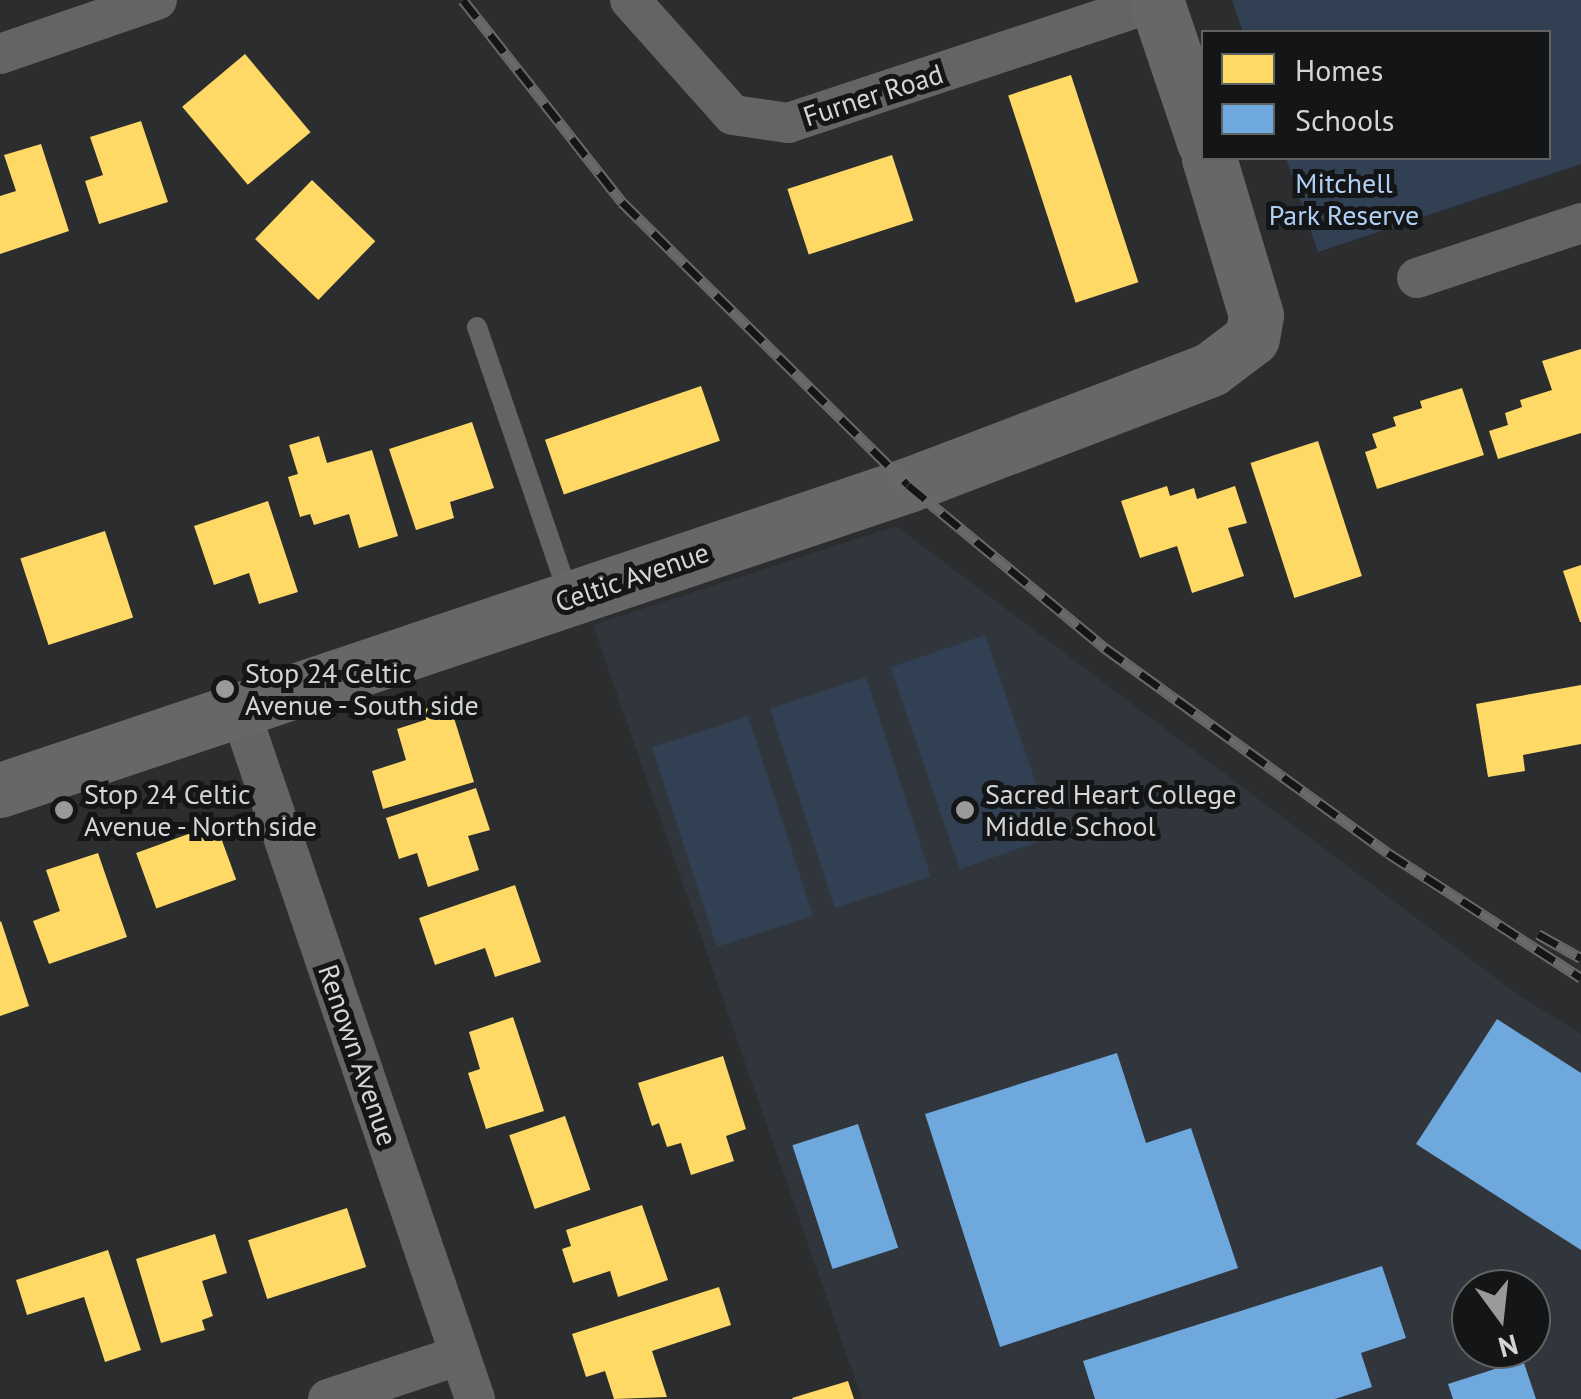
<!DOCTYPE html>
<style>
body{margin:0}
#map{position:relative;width:1581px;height:1399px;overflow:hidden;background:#2c2d2e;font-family:"PT Sans",sans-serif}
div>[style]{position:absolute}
.built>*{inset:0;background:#31353c}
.green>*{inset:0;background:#314053;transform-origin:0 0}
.homes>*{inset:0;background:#ffd966;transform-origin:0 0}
.schools>*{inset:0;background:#6fa8dc;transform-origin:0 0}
.lane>*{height:20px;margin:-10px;padding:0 10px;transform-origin:10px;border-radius:10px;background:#646465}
.street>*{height:40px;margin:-20px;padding:0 20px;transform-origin:20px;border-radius:20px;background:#646465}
.secondary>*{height:55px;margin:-27.5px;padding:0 27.5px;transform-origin:27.5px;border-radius:27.5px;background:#676768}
.rail>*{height:11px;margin-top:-5.5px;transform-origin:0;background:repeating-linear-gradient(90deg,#141516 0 22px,#68696a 0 44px);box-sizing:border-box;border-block:2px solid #68696a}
.dots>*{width:28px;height:28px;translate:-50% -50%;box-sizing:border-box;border:5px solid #141516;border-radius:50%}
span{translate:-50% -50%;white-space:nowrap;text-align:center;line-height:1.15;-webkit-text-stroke:10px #141516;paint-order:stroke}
.street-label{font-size:28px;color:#d3d5d6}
.park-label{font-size:28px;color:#b0cff5}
.poi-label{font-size:28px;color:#d3d5d6}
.left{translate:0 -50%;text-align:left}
.legend{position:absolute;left:1201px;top:30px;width:350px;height:130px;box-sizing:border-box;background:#141516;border:2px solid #606263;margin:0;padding:12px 18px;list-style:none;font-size:30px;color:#d3d5d6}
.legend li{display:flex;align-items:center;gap:20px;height:50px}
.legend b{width:50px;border:2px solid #606263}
.north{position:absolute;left:1451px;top:1269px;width:100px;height:100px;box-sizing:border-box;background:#141516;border:2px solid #606263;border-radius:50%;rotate:165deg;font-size:28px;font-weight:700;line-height:40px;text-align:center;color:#d3d5d6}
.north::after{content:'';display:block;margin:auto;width:35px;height:45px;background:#999a9b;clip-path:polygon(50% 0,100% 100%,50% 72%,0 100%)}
</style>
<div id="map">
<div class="built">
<div style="clip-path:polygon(evenodd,896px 526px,1517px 994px,1581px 1034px,1581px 1399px,862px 1399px,593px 625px,896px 526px,1471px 1289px,1531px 1289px,1531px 1349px,1471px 1349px,1471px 1289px)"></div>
</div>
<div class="green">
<div style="clip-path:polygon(1232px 0,1581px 0,1581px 164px,1318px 252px,1286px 158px,1548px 158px,1548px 32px,1243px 32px)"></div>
<div style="left:985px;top:635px;width:213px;height:100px;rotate:71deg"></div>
<div style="left:866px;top:677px;width:210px;height:101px;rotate:72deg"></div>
<div style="left:748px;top:716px;width:210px;height:101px;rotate:72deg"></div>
</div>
<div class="homes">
<div style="left:245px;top:54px;width:102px;height:82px;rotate:50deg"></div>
<div style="left:1071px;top:75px;width:218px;height:66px;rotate:72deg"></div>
<div style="clip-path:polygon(141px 121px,168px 202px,99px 224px,85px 181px,103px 175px,90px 137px)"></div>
<div style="clip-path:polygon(41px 144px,69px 231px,0 254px,0 196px,16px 191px,4px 155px)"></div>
<div style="left:892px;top:155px;width:69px;height:110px;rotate:72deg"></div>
<div style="left:312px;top:180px;width:88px;height:82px;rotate:44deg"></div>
<div style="clip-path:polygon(1581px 349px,1581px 433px,1498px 459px,1489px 431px,1508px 425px,1505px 413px,1522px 407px,1520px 400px,1552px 390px,1542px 361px)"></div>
<div style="left:701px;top:386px;width:58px;height:165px;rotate:71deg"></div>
<div style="clip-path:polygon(1462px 388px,1484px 455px,1377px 489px,1365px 452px,1377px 448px,1372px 434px,1396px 426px,1393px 417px,1422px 408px,1420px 401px)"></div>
<div style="clip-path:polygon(472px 422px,494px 488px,450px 502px,454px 518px,416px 530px,389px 449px)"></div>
<div style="clip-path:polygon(319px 436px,327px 463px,372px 450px,398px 536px,359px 548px,349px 514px,314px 525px,310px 514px,300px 517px,288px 477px,298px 474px,289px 445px)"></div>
<div style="left:1318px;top:441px;width:142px;height:71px;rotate:72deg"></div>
<div style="clip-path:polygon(1167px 486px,1170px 496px,1194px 488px,1197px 499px,1235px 486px,1247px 523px,1228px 528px,1244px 576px,1192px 593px,1177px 546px,1140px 558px,1121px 501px)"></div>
<div style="clip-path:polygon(268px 501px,298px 592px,259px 604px,249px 573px,214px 585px,194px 526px)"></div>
<div style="left:105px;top:531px;width:91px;height:89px;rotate:72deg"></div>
<div style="clip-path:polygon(1581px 565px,1581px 622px,1580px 622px,1563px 571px)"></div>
<div style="clip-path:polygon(1581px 685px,1581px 744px,1523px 755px,1525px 771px,1488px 777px,1476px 704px)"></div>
<div style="clip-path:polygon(449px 702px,474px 782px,383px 809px,372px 771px,406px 760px,397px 729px,425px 720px,422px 710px)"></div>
<div style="clip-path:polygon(476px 788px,490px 830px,468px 836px,479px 870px,428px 887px,417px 853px,399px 859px,386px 818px)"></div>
<div style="left:216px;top:824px;width:59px;height:85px;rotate:70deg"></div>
<div style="clip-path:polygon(98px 853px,127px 937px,49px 964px,33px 921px,60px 911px,46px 870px)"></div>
<div style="clip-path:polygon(515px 885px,541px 962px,495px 977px,485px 948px,435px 965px,419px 918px)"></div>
<div style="clip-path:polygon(1px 921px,29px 1006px,0 1016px,0 922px)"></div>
<div style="clip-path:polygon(513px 1017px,544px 1111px,486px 1129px,468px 1073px,480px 1069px,469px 1032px)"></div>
<div style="clip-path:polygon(723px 1056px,746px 1129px,726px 1136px,734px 1161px,691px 1175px,681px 1143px,667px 1147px,659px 1123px,652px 1126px,638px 1083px)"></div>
<div style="left:565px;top:1116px;width:78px;height:59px;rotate:71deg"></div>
<div style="clip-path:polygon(642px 1205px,668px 1280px,618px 1297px,610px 1271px,573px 1283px,562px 1249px,571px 1246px,566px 1230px)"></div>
<div style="left:347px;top:1208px;width:62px;height:104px;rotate:72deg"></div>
<div style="clip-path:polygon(215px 1234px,227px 1273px,202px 1281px,213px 1316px,202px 1320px,205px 1330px,161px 1343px,136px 1259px)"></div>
<div style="clip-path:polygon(108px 1250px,141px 1350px,105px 1362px,84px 1297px,27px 1315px,16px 1280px)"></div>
<div style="clip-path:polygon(719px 1287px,731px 1325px,652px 1351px,667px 1397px,614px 1399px,605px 1371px,586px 1377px,572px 1334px)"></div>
<div style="clip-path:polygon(848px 1381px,854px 1399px,793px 1399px,792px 1398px)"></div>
</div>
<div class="schools">
<div style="clip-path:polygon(1497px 1019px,1581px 1073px,1581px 1250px,1416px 1144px)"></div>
<div style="clip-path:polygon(1117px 1053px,1146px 1143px,1191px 1128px,1238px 1268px,1000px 1347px,925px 1114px)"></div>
<div style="left:858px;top:1124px;width:130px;height:69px;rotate:72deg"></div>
<div style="clip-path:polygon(1382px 1266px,1406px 1338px,1361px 1353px,1372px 1387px,1335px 1399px,1095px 1399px,1083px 1361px)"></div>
<div style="clip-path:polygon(1523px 1360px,1536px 1399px,1453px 1399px,1448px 1384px)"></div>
</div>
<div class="lane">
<div style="left:477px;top:327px;width:283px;rotate:71.1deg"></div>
</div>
<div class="street">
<div style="left:630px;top:0;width:154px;rotate:48.2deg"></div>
<div style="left:733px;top:115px;width:56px;rotate:8.3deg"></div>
<div style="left:788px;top:123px;width:389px;rotate:-18.3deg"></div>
<div style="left:0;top:54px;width:166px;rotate:-19deg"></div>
<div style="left:1417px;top:278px;width:173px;rotate:-18.5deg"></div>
<div style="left:240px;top:711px;width:727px;rotate:71.14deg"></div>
<div style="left:328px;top:1399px;width:139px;rotate:-18.4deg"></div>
</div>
<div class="secondary">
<div style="left:1156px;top:0;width:150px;rotate:71.3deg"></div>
<div style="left:0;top:790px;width:958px;rotate:-18.57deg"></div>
<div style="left:908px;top:485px;width:324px;rotate:-20.9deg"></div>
<div style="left:1211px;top:369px;width:51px;rotate:-37.1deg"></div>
<div style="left:1252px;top:338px;width:23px;rotate:-80deg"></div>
<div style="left:1256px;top:315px;width:164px;rotate:-106.7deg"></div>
</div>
<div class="rail">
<div style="left:463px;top:0;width:257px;rotate:51.8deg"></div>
<div style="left:622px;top:202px;width:402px;rotate:44.7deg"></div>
<div style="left:908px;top:485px;width:256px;rotate:39.6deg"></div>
<div style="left:1105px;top:648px;width:349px;rotate:35.9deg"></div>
<div style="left:1388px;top:853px;width:230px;rotate:32.9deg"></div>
<div style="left:1538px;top:934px;width:49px;rotate:29.2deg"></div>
</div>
<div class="dots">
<div style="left:225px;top:689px;background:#999a9b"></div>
<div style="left:64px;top:810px;background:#999a9b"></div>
<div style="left:965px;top:810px;background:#999a9b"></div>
</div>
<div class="street-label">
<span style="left:873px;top:95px;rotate:-18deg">Furner Road</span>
<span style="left:632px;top:577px;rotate:-19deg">Celtic Avenue</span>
<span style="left:358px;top:1055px;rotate:71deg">Renown Avenue</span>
</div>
<div class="park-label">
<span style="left:1344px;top:199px">Mitchell<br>Park Reserve</span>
</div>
<div class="poi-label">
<span class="left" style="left:245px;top:689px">Stop 24 Celtic<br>Avenue - South side</span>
<span class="left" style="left:84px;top:810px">Stop 24 Celtic<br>Avenue - North side</span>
<span class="left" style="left:985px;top:810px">Sacred Heart College<br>Middle School</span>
</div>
<ul class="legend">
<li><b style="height:28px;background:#ffd966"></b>Homes</li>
<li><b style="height:28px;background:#6fa8dc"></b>Schools</li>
</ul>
<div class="north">N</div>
</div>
